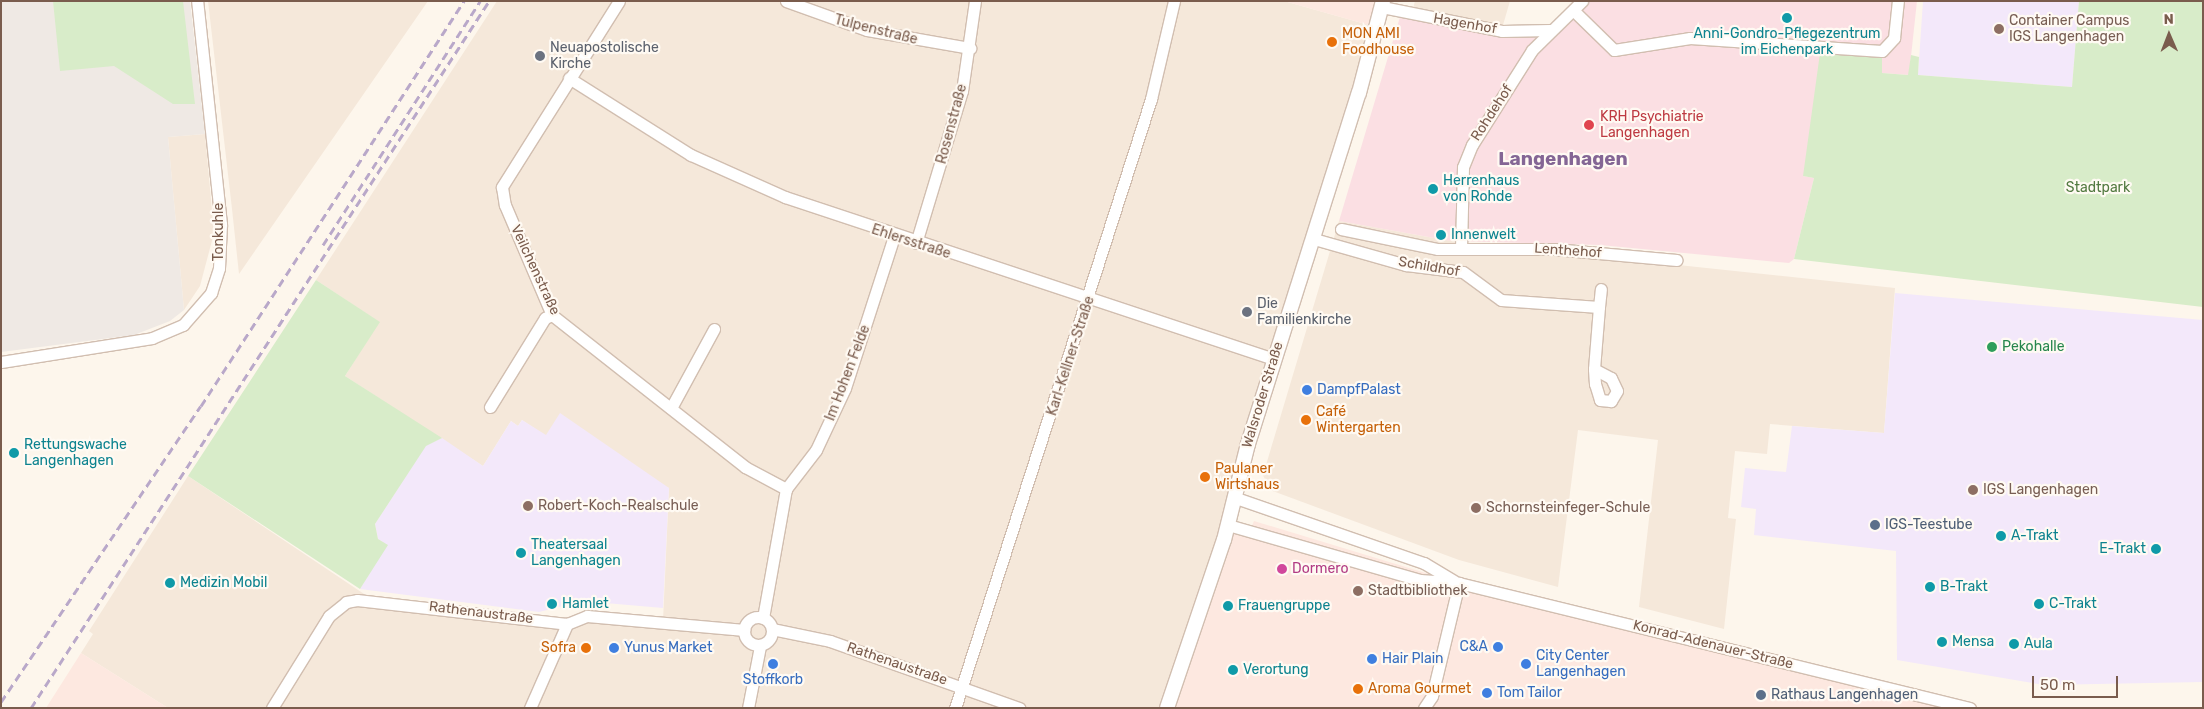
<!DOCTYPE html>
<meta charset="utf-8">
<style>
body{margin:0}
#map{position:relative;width:2204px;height:709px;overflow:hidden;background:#fdf6ec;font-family:Rubik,sans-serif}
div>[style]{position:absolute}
.residential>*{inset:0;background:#f5e8da}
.commercial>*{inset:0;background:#fde8e0}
.industrial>*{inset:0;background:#efe9e4}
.education>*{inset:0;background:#f3e8fa}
.medical>*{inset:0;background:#fbdfe3}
.green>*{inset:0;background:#d8ecc9}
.roads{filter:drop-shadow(1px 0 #d1beb0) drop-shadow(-1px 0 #d1beb0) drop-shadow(0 1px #d1beb0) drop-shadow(0 -1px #d1beb0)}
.minor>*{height:11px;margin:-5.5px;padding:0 5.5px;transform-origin:5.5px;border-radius:5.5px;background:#fff}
.minor>.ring{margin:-5.5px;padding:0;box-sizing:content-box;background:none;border:11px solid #fff;border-radius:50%}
.tertiary>*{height:14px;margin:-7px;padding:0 7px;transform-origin:7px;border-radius:7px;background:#fff}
.rail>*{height:3px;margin-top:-1.5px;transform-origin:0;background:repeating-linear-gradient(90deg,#b9a8c9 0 8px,transparent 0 13px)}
.dots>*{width:14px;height:14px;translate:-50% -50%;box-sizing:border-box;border:2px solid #fffaf3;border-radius:50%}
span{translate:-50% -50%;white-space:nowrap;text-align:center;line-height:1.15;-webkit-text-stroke:4.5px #fffaf3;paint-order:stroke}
.education-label{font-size:14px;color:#785e54}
.left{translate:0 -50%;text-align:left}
.street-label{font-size:14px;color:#7a5c4d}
.food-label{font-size:14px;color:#c56008}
.right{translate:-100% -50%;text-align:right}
.culture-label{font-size:14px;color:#0d838f}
.worship-label{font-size:14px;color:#5b616d}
.health-label{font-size:14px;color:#be3a42}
.park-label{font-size:14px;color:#537a41}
.leisure-label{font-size:14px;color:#27864d}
.shop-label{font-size:14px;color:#366cbe}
.service-label{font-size:14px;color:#4e5e75}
.hotel-label{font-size:14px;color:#b23c85}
.district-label{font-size:19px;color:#846695;font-weight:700}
.frame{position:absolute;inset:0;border:2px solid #7a5c4d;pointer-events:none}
.north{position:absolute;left:2144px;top:10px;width:50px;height:50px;-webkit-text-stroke:4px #fffaf3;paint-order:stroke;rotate:359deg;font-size:14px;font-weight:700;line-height:20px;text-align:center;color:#7a5c4d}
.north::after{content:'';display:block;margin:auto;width:18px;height:22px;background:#7a5c4d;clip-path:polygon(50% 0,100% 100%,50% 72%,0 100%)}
.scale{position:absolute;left:2032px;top:676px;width:86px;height:22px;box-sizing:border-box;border:2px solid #7a5c4d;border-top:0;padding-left:6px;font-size:15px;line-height:18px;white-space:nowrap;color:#7a5c4d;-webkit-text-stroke:4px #fffaf3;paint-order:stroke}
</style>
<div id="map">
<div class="residential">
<div style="clip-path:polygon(208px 1px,428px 1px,239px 274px,232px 209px)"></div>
<div style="clip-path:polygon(497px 1px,1284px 1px,1376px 27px,1165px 708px,168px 708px,81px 653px,93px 634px,89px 631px,188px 476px,373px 600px,574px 619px,663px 621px,669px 488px,546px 436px,522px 420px,518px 426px,511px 421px,483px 466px,345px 376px,379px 322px,316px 280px)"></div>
<div style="clip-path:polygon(1415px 1px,1510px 1px,1503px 25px,1413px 9px)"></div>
<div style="clip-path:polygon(205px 134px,214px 233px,200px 286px,184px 310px,168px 137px)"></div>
<div style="clip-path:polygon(1339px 221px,1451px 241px,1895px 288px,1884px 433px,1770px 424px,1767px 454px,1735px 451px,1728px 518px,1736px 519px,1724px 629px,1639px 607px,1658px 440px,1578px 430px,1558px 587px,1459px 560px,1270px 490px,1263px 475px)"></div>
</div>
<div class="commercial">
<div style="clip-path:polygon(1284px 1px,1383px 1px,1376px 27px)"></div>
<div style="clip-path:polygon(1254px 521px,1455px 582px,1970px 708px,1165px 708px,1228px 525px,1250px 531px)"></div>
<div style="clip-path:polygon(81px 653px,168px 708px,46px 708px)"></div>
</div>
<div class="industrial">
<div style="clip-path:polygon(1px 1px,190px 1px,205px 134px,168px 137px,184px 310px,170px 321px,134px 335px,1px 352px)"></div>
</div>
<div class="education">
<div style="clip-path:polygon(1923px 1px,2079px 1px,2072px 87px,1918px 75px)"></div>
<div style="clip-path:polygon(1895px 293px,2203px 320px,2203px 682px,2044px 685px,1897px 660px,1896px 551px,1754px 535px,1756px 509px,1741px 507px,1745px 468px,1786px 472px,1792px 426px,1884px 433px)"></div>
<div style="clip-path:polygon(560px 413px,669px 488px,663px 608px,582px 601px,539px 612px,360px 589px,387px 545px,378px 539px,375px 524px,426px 445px,442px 438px,483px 466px,511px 421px,518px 426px,522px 420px,546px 435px)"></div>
</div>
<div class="medical">
<div style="clip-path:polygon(1587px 1px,1917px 1px,1909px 75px,1882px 73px,1882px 57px,1803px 176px,1814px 178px,1794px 259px,1789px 263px,1600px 245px,1451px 241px,1339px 221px,1400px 17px,1495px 36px,1552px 35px)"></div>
</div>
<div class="green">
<div style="clip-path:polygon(53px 1px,183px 1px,195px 104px,173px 104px,114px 66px,60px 71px)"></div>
<div style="clip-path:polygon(2079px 1px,2203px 1px,2203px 307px,1794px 259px,1814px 178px,1803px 176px,1820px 53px,1882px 57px,1882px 73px,1908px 75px,1911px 55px,1919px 57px,1918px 75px,2072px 87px)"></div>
<div style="clip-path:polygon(316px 280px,380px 322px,345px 376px,442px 438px,426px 446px,375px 524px,378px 539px,388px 545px,360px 589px,188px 476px)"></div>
</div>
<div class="roads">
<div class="minor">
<div style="left:619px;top:1px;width:220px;rotate:122.2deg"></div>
<div style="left:502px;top:187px;width:18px;rotate:81deg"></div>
<div style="left:505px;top:205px;width:120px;rotate:66.9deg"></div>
<div style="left:552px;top:315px;width:246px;rotate:38.2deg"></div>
<div style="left:745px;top:467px;width:47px;rotate:28.2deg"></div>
<div style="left:786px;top:1px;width:86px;rotate:19.7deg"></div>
<div style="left:867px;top:30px;width:105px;rotate:9.9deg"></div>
<div style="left:1382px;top:7px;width:122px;rotate:11.3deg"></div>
<div style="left:1502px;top:31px;width:48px;rotate:-1.2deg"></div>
<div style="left:1574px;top:11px;width:56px;rotate:44.3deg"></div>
<div style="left:1614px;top:50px;width:77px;rotate:-9deg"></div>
<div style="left:1690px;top:38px;width:192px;rotate:3.9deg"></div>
<div style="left:1882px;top:51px;width:18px;rotate:-47deg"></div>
<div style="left:1894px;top:38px;width:37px;rotate:-84deg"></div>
<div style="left:569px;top:78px;width:144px;rotate:32.3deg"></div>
<div style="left:691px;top:155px;width:103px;rotate:24.1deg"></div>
<div style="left:785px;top:197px;width:515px;rotate:18.33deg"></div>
<div style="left:1341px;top:229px;width:99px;rotate:11.7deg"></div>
<div style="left:1438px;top:249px;width:116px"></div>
<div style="left:1554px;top:249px;width:123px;rotate:5.1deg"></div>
<div style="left:1314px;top:239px;width:96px;rotate:15.8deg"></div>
<div style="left:1406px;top:265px;width:57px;rotate:7deg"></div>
<div style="left:1463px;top:272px;width:47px;rotate:36.4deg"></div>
<div style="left:1501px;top:300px;width:98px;rotate:4.1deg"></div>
<div style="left:1599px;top:307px;width:18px;rotate:-84deg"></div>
<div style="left:916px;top:243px;width:159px;rotate:-73.2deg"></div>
<div style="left:962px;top:91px;width:91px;rotate:-81.8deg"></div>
<div style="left:1461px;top:249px;width:82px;rotate:-88.6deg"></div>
<div style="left:1463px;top:167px;width:24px;rotate:-68deg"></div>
<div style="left:1472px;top:145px;width:112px;rotate:-57.7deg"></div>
<div style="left:1532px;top:50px;width:70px;rotate:-44.4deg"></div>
<div style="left:1px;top:362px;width:153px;rotate:-9deg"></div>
<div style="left:152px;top:338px;width:34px;rotate:-23deg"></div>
<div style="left:183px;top:325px;width:43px;rotate:-48.8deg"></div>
<div style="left:211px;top:293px;width:26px;rotate:-72deg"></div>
<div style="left:219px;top:268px;width:44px;rotate:-87.4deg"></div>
<div style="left:221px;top:224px;width:224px;rotate:-96.1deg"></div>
<div style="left:1594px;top:369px;width:19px;rotate:28deg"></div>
<div style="left:1611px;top:378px;width:14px;rotate:65deg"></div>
<div style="left:1617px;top:391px;width:12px;rotate:121deg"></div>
<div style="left:1611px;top:401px;width:11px;rotate:-175deg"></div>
<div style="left:1600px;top:400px;width:17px;rotate:-107deg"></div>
<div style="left:1595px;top:384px;width:15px;rotate:-94deg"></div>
<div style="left:1594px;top:369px;width:62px;rotate:-85.4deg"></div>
<div style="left:490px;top:407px;width:105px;rotate:-58.3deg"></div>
<div style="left:545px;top:318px;width:8px;rotate:-23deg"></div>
<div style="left:671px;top:408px;width:90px;rotate:-61.4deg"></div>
<div style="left:1236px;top:498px;width:199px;rotate:19.1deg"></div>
<div style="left:1424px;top:563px;width:35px;rotate:31deg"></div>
<div style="left:1228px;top:525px;width:200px;rotate:16deg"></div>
<div style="left:1420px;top:580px;width:39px;rotate:4deg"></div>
<div style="left:1459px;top:583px;width:526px;rotate:13.75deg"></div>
<div class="ring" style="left:744px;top:617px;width:17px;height:17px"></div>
<div style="left:763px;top:618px;width:131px;rotate:-79.9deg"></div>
<div style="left:786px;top:489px;width:49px;rotate:-52.4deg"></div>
<div style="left:816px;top:450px;width:68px;rotate:-64.9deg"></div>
<div style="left:845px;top:388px;width:160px;rotate:-72.1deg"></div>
<div style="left:772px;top:629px;width:59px;rotate:11.7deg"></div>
<div style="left:830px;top:641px;width:201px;rotate:19.5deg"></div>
<div style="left:272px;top:708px;width:108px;rotate:-58.2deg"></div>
<div style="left:329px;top:616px;width:22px;rotate:-39deg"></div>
<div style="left:346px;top:602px;width:11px;rotate:-10deg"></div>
<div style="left:357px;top:600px;width:211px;rotate:6.5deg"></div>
<div style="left:567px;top:624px;width:22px;rotate:-22deg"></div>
<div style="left:587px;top:616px;width:158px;rotate:5.1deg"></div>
<div style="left:530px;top:708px;width:92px;rotate:-66.2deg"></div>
<div style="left:748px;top:708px;width:63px;rotate:-79deg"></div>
<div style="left:955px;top:708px;width:640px;rotate:-72.16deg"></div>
<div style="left:1151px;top:99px;width:101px;rotate:-76.8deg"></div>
<div style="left:1424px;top:708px;width:14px;rotate:-56deg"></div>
<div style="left:1432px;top:696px;width:116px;rotate:-76.6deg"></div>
</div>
<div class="tertiary">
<div style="left:1167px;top:708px;width:177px;rotate:-71.3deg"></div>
<div style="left:1224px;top:540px;width:99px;rotate:-76deg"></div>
<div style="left:1248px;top:444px;width:368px;rotate:-72.5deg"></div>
<div style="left:1359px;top:93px;width:95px;rotate:-75.4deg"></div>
</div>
</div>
<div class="rail">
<div style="left:323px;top:245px;width:290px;rotate:-57.2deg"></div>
<div style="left:1px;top:702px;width:357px;rotate:-56deg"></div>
<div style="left:201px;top:406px;width:483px;rotate:-57deg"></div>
<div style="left:31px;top:708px;width:842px;rotate:-57.06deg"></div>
</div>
<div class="dots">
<div style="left:1787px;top:18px;background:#0f9aa8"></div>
<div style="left:1999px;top:29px;background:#8d6e63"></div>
<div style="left:1332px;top:42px;background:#e8710a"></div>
<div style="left:540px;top:56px;background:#6b7280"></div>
<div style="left:1589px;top:125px;background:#e0444e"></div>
<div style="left:1433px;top:189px;background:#0f9aa8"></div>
<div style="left:1441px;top:235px;background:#0f9aa8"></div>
<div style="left:1247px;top:312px;background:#6b7280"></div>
<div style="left:1992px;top:347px;background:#2e9e5b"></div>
<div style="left:1307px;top:390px;background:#3f7fe0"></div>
<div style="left:1306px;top:420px;background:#e8710a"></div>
<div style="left:14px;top:453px;background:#0f9aa8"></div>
<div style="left:1205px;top:477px;background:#e8710a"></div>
<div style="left:1973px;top:490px;background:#8d6e63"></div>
<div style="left:528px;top:506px;background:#8d6e63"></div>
<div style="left:1476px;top:508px;background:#8d6e63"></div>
<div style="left:1875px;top:525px;background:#5c6f8a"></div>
<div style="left:2001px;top:536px;background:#0f9aa8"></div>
<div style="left:2156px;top:549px;background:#0f9aa8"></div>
<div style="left:521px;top:553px;background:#0f9aa8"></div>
<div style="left:1282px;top:569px;background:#d1479c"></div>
<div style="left:170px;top:583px;background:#0f9aa8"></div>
<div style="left:1930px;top:587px;background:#0f9aa8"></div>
<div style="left:1358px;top:591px;background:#8d6e63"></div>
<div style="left:552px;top:604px;background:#0f9aa8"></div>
<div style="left:2039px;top:604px;background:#0f9aa8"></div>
<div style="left:1228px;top:606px;background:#0f9aa8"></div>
<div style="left:1942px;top:642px;background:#0f9aa8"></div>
<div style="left:2014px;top:644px;background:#0f9aa8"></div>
<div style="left:1498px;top:647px;background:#3f7fe0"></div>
<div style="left:586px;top:648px;background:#e8710a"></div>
<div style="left:614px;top:648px;background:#3f7fe0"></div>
<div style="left:1372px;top:659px;background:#3f7fe0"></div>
<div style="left:773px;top:664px;background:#3f7fe0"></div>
<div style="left:1526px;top:664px;background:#3f7fe0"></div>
<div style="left:1233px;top:670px;background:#0f9aa8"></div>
<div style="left:1358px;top:689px;background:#e8710a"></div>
<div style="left:1487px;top:693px;background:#3f7fe0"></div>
<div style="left:1761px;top:695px;background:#5c6f8a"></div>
</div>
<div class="education-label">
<span class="left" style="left:2009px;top:29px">Container Campus<br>IGS Langenhagen</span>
<span class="left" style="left:1983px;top:490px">IGS Langenhagen</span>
<span class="left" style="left:538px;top:506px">Robert-Koch-Realschule</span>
<span class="left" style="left:1486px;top:508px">Schornsteinfeger-Schule</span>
<span class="left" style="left:1368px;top:591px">Stadtbibliothek</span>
</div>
<div class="street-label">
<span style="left:1465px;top:24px;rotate:10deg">Hagenhof</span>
<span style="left:876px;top:30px;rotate:14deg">Tulpenstraße</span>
<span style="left:1492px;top:113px;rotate:-57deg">Rohdehof</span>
<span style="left:952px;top:124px;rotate:-75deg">Rosenstraße</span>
<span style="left:219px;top:232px;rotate:-90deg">Tonkuhle</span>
<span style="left:911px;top:242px;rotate:18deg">Ehlersstraße</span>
<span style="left:1568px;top:251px;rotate:4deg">Lenthehof</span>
<span style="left:1429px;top:267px;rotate:10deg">Schildhof</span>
<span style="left:535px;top:270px;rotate:65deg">Veilchenstraße</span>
<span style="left:1071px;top:356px;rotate:-72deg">Karl-Kellner-Straße</span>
<span style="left:848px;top:373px;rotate:-69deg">Im Hohen Felde</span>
<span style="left:1263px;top:395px;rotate:-73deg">Walsroder Straße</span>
<span style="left:481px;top:613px;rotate:7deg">Rathenaustraße</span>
<span style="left:1713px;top:645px;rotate:14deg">Konrad-Adenauer-Straße</span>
<span style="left:897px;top:664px;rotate:19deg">Rathenaustraße</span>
</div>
<div class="food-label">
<span class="left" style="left:1342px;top:42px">MON AMI<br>Foodhouse</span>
<span class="left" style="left:1316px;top:420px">Café<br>Wintergarten</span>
<span class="left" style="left:1215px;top:477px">Paulaner<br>Wirtshaus</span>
<span class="right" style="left:576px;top:648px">Sofra</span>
<span class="left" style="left:1368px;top:689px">Aroma Gourmet</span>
</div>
<div class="culture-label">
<span style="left:1787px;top:42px">Anni-Gondro-Pflegezentrum<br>im Eichenpark</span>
<span class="left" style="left:1443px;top:189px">Herrenhaus<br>von Rohde</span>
<span class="left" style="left:1451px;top:235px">Innenwelt</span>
<span class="left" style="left:24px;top:453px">Rettungswache<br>Langenhagen</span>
<span class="left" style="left:2011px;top:536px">A-Trakt</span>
<span class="left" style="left:531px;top:553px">Theatersaal<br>Langenhagen</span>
<span class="right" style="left:2146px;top:549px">E-Trakt</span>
<span class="left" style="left:180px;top:583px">Medizin Mobil</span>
<span class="left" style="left:1940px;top:587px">B-Trakt</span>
<span class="left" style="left:562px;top:604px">Hamlet</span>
<span class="left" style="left:2049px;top:604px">C-Trakt</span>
<span class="left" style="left:1238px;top:606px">Frauengruppe</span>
<span class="left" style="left:1952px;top:642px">Mensa</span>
<span class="left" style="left:2024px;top:644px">Aula</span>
<span class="left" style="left:1243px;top:670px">Verortung</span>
</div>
<div class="worship-label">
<span class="left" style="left:550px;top:56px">Neuapostolische<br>Kirche</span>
<span class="left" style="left:1257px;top:312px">Die<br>Familienkirche</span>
</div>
<div class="health-label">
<span class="left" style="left:1600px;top:125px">KRH Psychiatrie<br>Langenhagen</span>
</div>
<div class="park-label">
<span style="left:2098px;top:188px">Stadtpark</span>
</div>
<div class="leisure-label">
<span class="left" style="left:2002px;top:347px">Pekohalle</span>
</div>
<div class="shop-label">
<span class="left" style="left:1317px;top:390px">DampfPalast</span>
<span class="right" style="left:1488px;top:647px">C&amp;A</span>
<span class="left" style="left:624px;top:648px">Yunus Market</span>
<span class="left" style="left:1536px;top:664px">City Center<br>Langenhagen</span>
<span class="left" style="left:1382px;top:659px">Hair Plain</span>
<span style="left:773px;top:680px">Stoffkorb</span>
<span class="left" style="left:1497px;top:693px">Tom Tailor</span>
</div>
<div class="service-label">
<span class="left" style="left:1885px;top:525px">IGS-Teestube</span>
<span class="left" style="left:1771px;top:695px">Rathaus Langenhagen</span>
</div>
<div class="hotel-label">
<span class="left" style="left:1292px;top:569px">Dormero</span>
</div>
<div class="district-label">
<span style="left:1563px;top:159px">Langenhagen</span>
</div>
<div class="frame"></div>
<div class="north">N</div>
<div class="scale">50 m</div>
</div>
